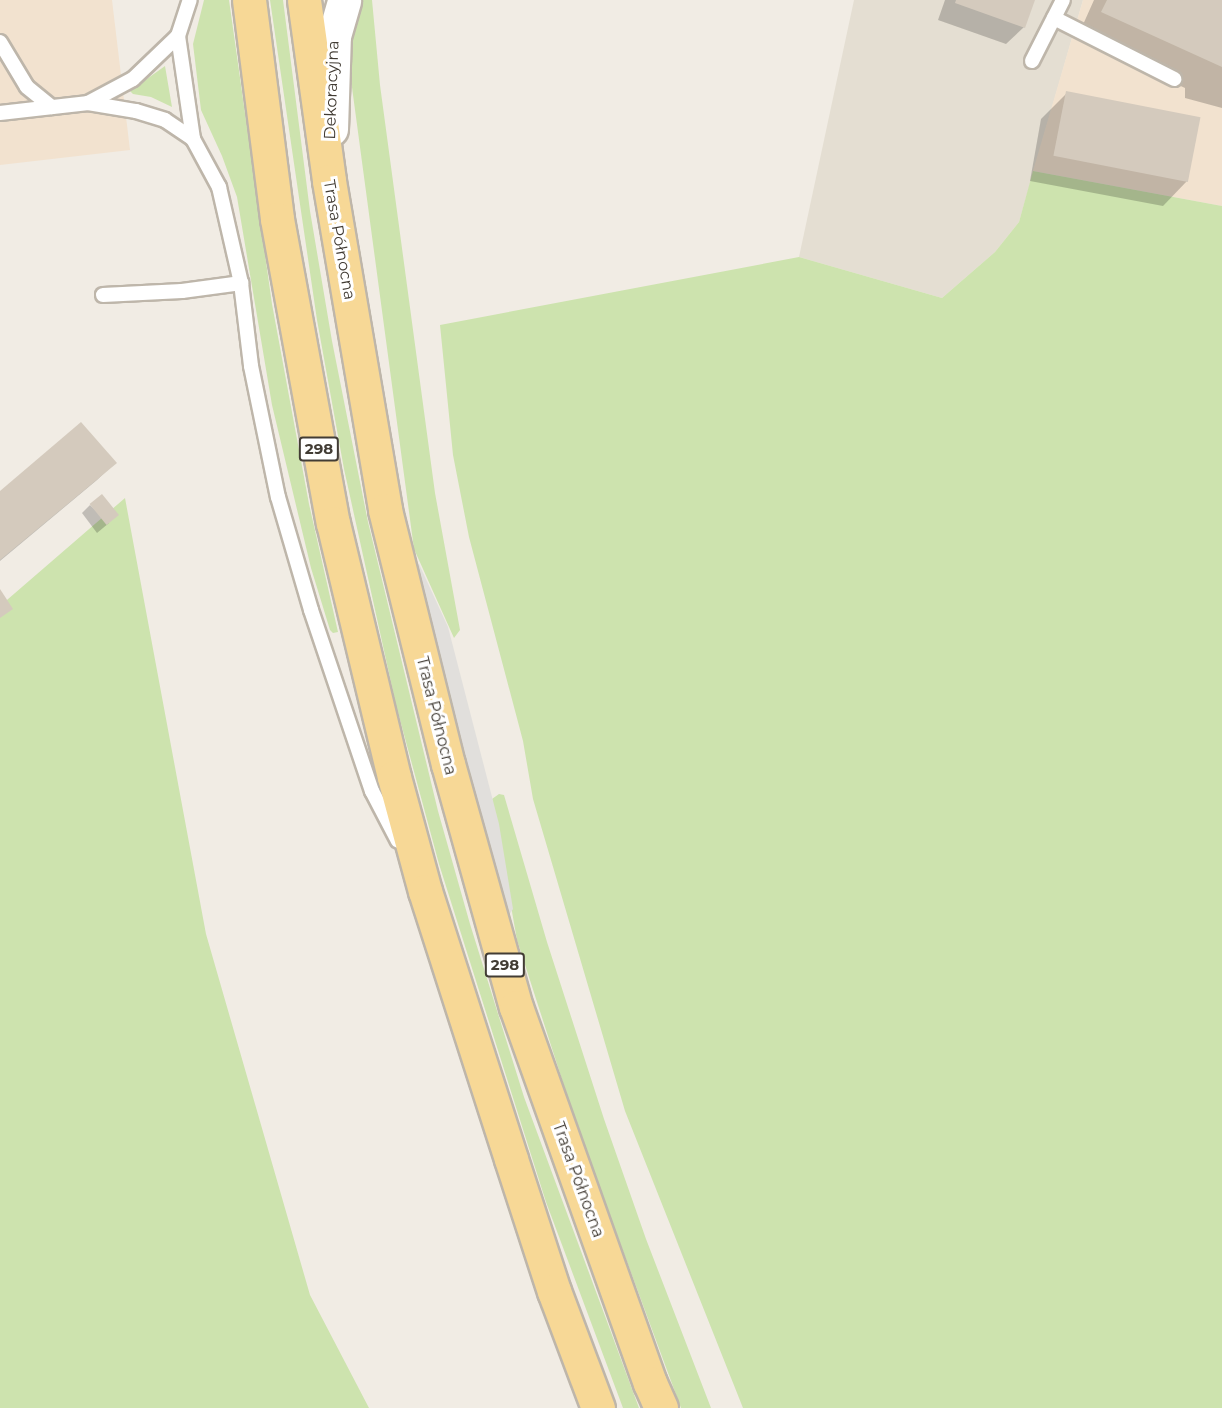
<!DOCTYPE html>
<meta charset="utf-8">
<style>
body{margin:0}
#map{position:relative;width:1222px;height:1408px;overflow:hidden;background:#f1ece4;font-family:Montserrat,sans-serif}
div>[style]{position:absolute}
.residential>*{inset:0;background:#e4ded2}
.commercial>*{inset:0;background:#f2e2cf}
.green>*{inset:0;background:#cde3ae}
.parking>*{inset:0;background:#e1dfdc}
.shadow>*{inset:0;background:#0003}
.building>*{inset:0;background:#d4cabd;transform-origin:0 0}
.roads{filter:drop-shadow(2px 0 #beb6aa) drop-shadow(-2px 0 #beb6aa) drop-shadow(0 2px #beb6aa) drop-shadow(0 -2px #beb6aa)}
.service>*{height:14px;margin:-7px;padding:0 7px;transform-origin:7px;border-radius:7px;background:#fff}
.tertiary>*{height:33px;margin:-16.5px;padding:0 16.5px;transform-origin:16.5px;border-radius:16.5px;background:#fff}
.primary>*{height:33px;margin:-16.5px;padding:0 16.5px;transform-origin:16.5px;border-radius:16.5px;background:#f7d896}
span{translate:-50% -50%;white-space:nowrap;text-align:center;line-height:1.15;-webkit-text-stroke:6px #fff;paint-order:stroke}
.shield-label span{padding:2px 4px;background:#fff;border:2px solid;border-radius:4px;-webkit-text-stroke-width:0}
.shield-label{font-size:15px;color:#423c34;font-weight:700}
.street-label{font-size:16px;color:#423c34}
</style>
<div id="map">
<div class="residential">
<div style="clip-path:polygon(854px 0,1083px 0,1019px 222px,995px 252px,942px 298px,799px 257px)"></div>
</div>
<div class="commercial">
<div style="clip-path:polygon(0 0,112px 0,130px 150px,0 165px)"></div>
<div style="clip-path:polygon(1083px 0,1222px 0,1222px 206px,1033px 171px)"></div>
</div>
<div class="green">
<div style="clip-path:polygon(204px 0,229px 0,272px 304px,309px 504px,338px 632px,333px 633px,330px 630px,311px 568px,272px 405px,237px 197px,222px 156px,201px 110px,193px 44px)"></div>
<div style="clip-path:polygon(270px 0,283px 0,310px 211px,332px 341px,368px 522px,438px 811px,470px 924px,524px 1097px,639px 1408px,623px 1408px,546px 1202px,439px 864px,396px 705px,344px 469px,317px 320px)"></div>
<div style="clip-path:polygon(356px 0,372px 0,380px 85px,435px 493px,460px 630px,454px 638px,414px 549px,351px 80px,349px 38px)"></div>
<div style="clip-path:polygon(165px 66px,172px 107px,151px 97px,133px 94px,130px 91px)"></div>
<div style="clip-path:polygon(1033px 171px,1222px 206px,1222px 1408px,743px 1408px,625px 1111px,533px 799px,523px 741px,469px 537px,453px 455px,440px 325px,799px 257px,942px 298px,995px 252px,1019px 222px)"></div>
<div style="clip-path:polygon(125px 498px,206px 934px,310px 1295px,369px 1408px,0 1408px,0 606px)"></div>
<div style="clip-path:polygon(499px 794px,504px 795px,547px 942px,604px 1119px,646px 1239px,711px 1408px,681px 1408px,578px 1129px,517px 940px,492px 799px)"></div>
</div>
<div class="parking">
<div style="clip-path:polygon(395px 552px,419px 564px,448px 627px,499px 824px,513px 909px,496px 934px)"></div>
</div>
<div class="shadow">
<div style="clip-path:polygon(945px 0,1033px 0,1024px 27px,1006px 44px,938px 20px)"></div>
<div style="clip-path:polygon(1094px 0,1222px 0,1222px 108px,1185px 98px,1185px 88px,1077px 38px)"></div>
<div style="clip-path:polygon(1067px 93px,1188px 180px,1163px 206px,1030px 181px,1041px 119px)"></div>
<div style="clip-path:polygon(115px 463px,97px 480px,0 561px,0 493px)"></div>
<div style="clip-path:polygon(90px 505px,109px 523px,97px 533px,82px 513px)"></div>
</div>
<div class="building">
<div style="clip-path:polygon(956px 0,1035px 0,1025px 28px,955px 3px)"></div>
<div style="clip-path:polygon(1107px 0,1222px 0,1222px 67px,1101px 12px)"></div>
<div style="left:1066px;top:91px;width:137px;height:66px;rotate:11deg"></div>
<div style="clip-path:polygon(81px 422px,117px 463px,0 560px,0 491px)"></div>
<div style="left:102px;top:494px;width:27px;height:16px;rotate:51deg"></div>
<div style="clip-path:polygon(0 589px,13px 609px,0 618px)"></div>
</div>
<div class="roads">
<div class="service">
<div style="left:1054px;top:18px;width:135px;rotate:26.9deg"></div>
<div style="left:178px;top:36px;width:104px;rotate:81.7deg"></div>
<div style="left:0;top:42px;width:52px;rotate:59deg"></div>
<div style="left:27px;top:87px;width:32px;rotate:39deg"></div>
<div style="left:1032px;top:61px;width:68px;rotate:-63.1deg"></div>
<div style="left:88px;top:103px;width:51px;rotate:-28.1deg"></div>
<div style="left:133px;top:79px;width:62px;rotate:-43.7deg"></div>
<div style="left:178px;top:36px;width:38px;rotate:-72deg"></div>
<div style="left:0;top:113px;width:89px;rotate:-6.5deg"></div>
<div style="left:88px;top:103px;width:49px;rotate:9.5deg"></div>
<div style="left:136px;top:111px;width:30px;rotate:17deg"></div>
<div style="left:165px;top:120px;width:34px;rotate:34deg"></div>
<div style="left:193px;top:139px;width:55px;rotate:61.6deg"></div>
<div style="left:219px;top:187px;width:98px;rotate:77.1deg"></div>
<div style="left:241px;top:283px;width:84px;rotate:83.1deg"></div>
<div style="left:251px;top:366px;width:134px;rotate:78.4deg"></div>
<div style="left:278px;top:497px;width:118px;rotate:73.7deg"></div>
<div style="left:311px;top:610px;width:191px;rotate:71.4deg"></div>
<div style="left:372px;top:791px;width:56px;rotate:62.5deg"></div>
<div style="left:103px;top:295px;width:79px;rotate:-2.9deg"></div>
<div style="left:182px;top:291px;width:60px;rotate:-7.7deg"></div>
</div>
<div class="tertiary">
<div style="left:331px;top:129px;width:93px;rotate:-88.2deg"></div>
<div style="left:334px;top:36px;width:37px;rotate:-74deg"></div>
</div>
<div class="primary">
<div style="left:249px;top:0;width:221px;rotate:82.7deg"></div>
<div style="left:277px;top:219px;width:309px;rotate:79.6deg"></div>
<div style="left:333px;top:523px;width:261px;rotate:76.5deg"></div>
<div style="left:394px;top:777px;width:118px;rotate:74.8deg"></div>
<div style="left:425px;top:891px;width:281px;rotate:72.2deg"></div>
<div style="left:511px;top:1159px;width:139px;rotate:72deg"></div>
<div style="left:554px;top:1291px;width:125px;rotate:69.4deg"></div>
<div style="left:304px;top:0;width:183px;rotate:82.1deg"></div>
<div style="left:329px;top:181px;width:334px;rotate:80.3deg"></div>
<div style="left:385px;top:510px;width:262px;rotate:76.1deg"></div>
<div style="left:448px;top:764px;width:252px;rotate:74.4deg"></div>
<div style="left:516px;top:1007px;width:399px;rotate:70.4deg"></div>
<div style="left:650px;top:1383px;width:27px;rotate:66deg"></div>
</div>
</div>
<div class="shield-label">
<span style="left:319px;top:449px">298</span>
<span style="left:505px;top:965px">298</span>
</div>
<div class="street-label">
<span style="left:332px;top:90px;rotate:-88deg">Dekoracyjna</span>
<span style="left:339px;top:240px;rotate:80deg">Trasa Północna</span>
<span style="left:436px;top:716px;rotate:76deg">Trasa Północna</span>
<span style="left:578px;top:1180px;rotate:70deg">Trasa Północna</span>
</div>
</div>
